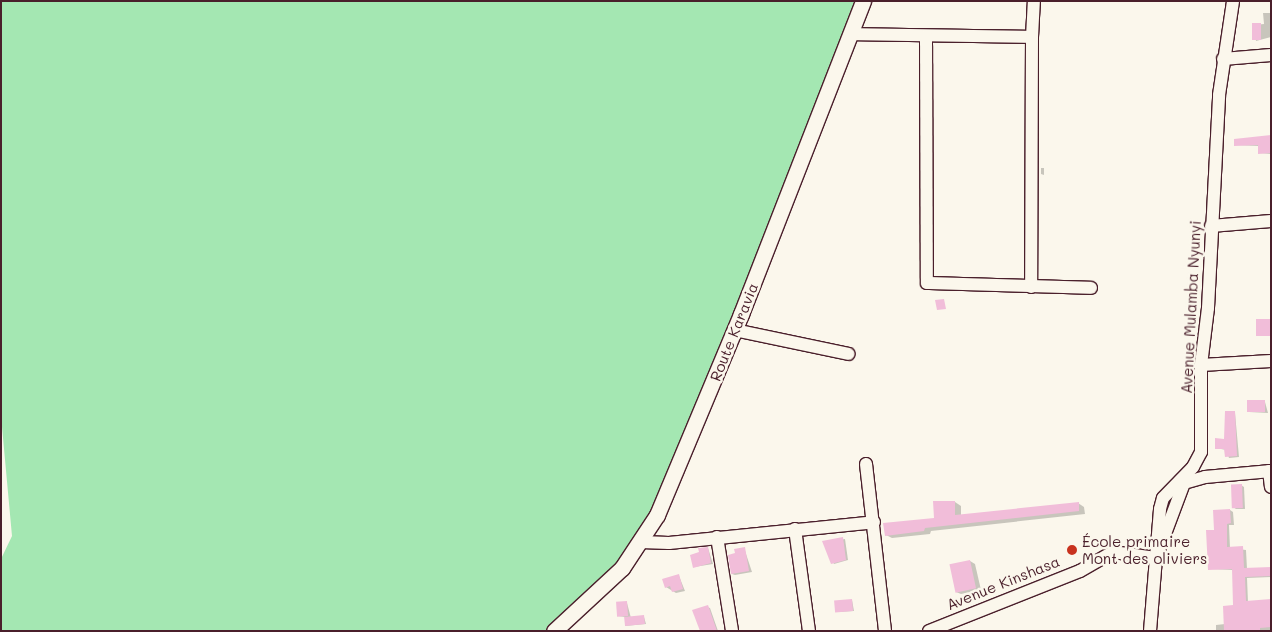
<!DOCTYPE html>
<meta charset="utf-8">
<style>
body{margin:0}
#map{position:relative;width:1272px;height:632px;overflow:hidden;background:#fbf7ec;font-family:Mali,sans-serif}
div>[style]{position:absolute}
.green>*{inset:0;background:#a4e7b2}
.shadow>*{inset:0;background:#0003;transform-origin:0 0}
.building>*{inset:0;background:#f1bdd9;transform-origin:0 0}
.roads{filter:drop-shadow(1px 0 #4a1f2b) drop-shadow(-1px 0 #4a1f2b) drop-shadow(0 1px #4a1f2b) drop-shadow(0 -1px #4a1f2b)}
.minor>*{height:12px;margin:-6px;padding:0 6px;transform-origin:6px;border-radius:6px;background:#fbf7ec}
.tertiary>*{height:15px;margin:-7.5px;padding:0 7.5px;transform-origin:7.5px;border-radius:7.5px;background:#fbf7ec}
.dots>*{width:14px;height:14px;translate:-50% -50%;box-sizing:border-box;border:2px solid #fbf7ec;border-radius:50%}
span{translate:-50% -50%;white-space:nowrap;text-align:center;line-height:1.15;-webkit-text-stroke:5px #fbf7ec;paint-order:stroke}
.street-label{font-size:15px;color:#4a1f2b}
.poi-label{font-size:15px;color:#4a1f2b}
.left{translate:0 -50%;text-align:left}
.frame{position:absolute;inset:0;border:2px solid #4a1f2b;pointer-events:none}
</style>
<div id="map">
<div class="green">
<div style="clip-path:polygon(1px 1px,859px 1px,750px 280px,645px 526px,608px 574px,546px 631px,1px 631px,1px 559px,12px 536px,1px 416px)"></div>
</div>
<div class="shadow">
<div style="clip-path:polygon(1263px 13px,1271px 13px,1271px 37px,1256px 41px,1253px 25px,1264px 24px)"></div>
<div style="clip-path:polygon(1271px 137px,1271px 154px,1260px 153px,1259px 146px,1235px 145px)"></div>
<div style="clip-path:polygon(1041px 168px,1044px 168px,1044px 175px,1041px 174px)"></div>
<div style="left:1270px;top:257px;width:1px;height:21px"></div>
<div style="clip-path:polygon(1265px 402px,1268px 413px,1249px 412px)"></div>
<div style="clip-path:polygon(1235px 413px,1239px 457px,1229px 458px,1226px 450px,1216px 448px,1225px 440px)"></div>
<div style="clip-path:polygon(1241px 485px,1244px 487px,1245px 509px,1236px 509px,1233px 507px)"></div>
<div style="clip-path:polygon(955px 502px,961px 506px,961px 516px,1078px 503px,1084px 507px,1085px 514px,931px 531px,930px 534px,892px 538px,886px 535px,936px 519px)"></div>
<div style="clip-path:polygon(1230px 510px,1233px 512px,1234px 525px,1229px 525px,1230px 548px,1246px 550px,1247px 569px,1271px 568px,1271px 577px,1247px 578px,1248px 602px,1271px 600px,1271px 631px,1216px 631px,1216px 625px,1225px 624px,1235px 606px,1233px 570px,1210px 569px,1215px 531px)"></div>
<div style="clip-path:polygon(845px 539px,848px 560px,834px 564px,823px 542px)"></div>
<div style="clip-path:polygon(708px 548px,713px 564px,694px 567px)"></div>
<div style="clip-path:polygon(744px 548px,752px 572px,735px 575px,732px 574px,736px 554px)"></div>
<div style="clip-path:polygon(970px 561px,975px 564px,981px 590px,961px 594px,956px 592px)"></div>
<div style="clip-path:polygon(679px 576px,685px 591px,676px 593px,666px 587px)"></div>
<div style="clip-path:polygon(852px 600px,854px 611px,837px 612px)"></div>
<div style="clip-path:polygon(627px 603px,631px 618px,644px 617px,646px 624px,625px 626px,625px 617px,618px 616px)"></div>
<div style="clip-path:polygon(707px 607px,710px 608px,718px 631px,701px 631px)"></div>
</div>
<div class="building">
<div style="left:1261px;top:23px;width:17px;height:9px;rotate:90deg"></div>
<div style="clip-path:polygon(1271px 135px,1271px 153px,1258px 154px,1258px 145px,1234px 146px,1234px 139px)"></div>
<div style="clip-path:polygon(944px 299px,946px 309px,937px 310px,935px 300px)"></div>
<div style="left:1256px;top:319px;width:15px;height:17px"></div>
<div style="left:1247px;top:400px;width:18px;height:12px"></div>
<div style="clip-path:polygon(1225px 411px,1235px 411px,1237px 456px,1225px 457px,1224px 449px,1215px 449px,1215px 438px,1224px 439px)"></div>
<div style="left:1242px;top:484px;width:24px;height:11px;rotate:88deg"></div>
<div style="clip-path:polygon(933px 501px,955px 501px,955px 515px,1079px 502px,1079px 511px,925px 528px,924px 531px,885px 536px,883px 523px,934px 518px)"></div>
<div style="clip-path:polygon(1230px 509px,1231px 523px,1227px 524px,1227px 547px,1243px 546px,1244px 568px,1271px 567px,1271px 576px,1245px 577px,1246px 601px,1271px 599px,1271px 627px,1260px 628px,1260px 631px,1224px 631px,1223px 606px,1233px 605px,1232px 569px,1208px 570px,1206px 530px,1214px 530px,1213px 510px)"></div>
<div style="clip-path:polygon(843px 537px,846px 560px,831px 564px,822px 541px)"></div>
<div style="clip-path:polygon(708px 547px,711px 563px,693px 568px,690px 555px,699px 552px,698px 548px)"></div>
<div style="clip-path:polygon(745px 547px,749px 571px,731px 574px,728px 555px,735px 553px,734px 549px)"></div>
<div style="left:970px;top:560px;width:29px;height:21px;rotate:78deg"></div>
<div style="clip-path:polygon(679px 574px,683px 589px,672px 592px,670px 586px,665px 588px,662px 579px)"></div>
<div style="left:852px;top:599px;width:12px;height:18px;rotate:85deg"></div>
<div style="left:627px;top:601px;width:15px;height:11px;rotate:86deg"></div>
<div style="clip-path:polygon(708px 605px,717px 631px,700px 631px,692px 610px)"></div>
<div style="left:644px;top:615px;width:9px;height:20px;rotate:84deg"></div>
</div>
<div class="roads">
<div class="minor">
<div style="left:850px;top:34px;width:182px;rotate:0.9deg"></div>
<div style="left:1032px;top:37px;width:250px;rotate:90.2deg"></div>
<div style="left:926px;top:36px;width:247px;rotate:89.8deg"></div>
<div style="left:927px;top:283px;width:164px;rotate:1.7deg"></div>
<div style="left:1032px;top:37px;width:36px;rotate:-87deg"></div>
<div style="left:1223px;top:59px;width:48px;rotate:-4.8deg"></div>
<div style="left:1211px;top:226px;width:60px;rotate:-4.8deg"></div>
<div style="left:735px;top:330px;width:116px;rotate:11.9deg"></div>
<div style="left:1201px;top:365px;width:70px;rotate:-3.3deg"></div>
<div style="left:866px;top:464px;width:168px;rotate:83.5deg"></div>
<div style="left:1269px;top:471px;width:16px;rotate:83deg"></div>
<div style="left:795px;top:529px;width:103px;rotate:82.2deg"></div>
<div style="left:717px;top:537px;width:95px;rotate:80.9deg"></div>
<div style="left:641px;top:542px;width:28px;rotate:2deg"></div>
<div style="left:669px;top:543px;width:206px;rotate:-5.8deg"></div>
<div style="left:929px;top:631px;width:162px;rotate:-21.7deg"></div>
<div style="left:1080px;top:571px;width:38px;rotate:-30deg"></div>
<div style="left:1113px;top:552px;width:43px;rotate:7.9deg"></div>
<div style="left:1156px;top:558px;width:80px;rotate:-69.5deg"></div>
<div style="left:1184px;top:483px;width:22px;rotate:-16deg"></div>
<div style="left:1205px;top:477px;width:66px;rotate:-5.2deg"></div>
<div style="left:1150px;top:631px;width:122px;rotate:-85.3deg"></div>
<div style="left:1160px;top:509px;width:11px;rotate:-75deg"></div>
<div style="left:1163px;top:498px;width:43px;rotate:-45.9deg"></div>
<div style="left:1193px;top:467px;width:17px;rotate:-62deg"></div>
<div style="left:1201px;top:452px;width:87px;rotate:-90deg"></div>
<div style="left:1201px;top:365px;width:57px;rotate:-83deg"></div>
<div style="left:1208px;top:308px;width:213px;rotate:-87deg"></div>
<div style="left:1219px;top:95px;width:95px;rotate:-81.5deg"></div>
</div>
<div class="tertiary">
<div style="left:554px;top:631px;width:93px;rotate:-42.8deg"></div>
<div style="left:622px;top:568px;width:64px;rotate:-56.6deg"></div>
<div style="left:657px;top:515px;width:218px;rotate:-67.3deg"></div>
<div style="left:741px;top:314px;width:336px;rotate:-68.7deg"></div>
</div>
</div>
<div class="dots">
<div style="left:1072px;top:550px;background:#c8321e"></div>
</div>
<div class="street-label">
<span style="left:1191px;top:307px;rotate:-87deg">Avenue Mulamba Nyunyi</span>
<span style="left:734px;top:332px;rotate:-68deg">Route Karavia</span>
<span style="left:1003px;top:583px;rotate:-22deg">Avenue Kinshasa</span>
</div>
<div class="poi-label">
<span class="left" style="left:1082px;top:550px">École primaire<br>Mont des oliviers</span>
</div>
<div class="frame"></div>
</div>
